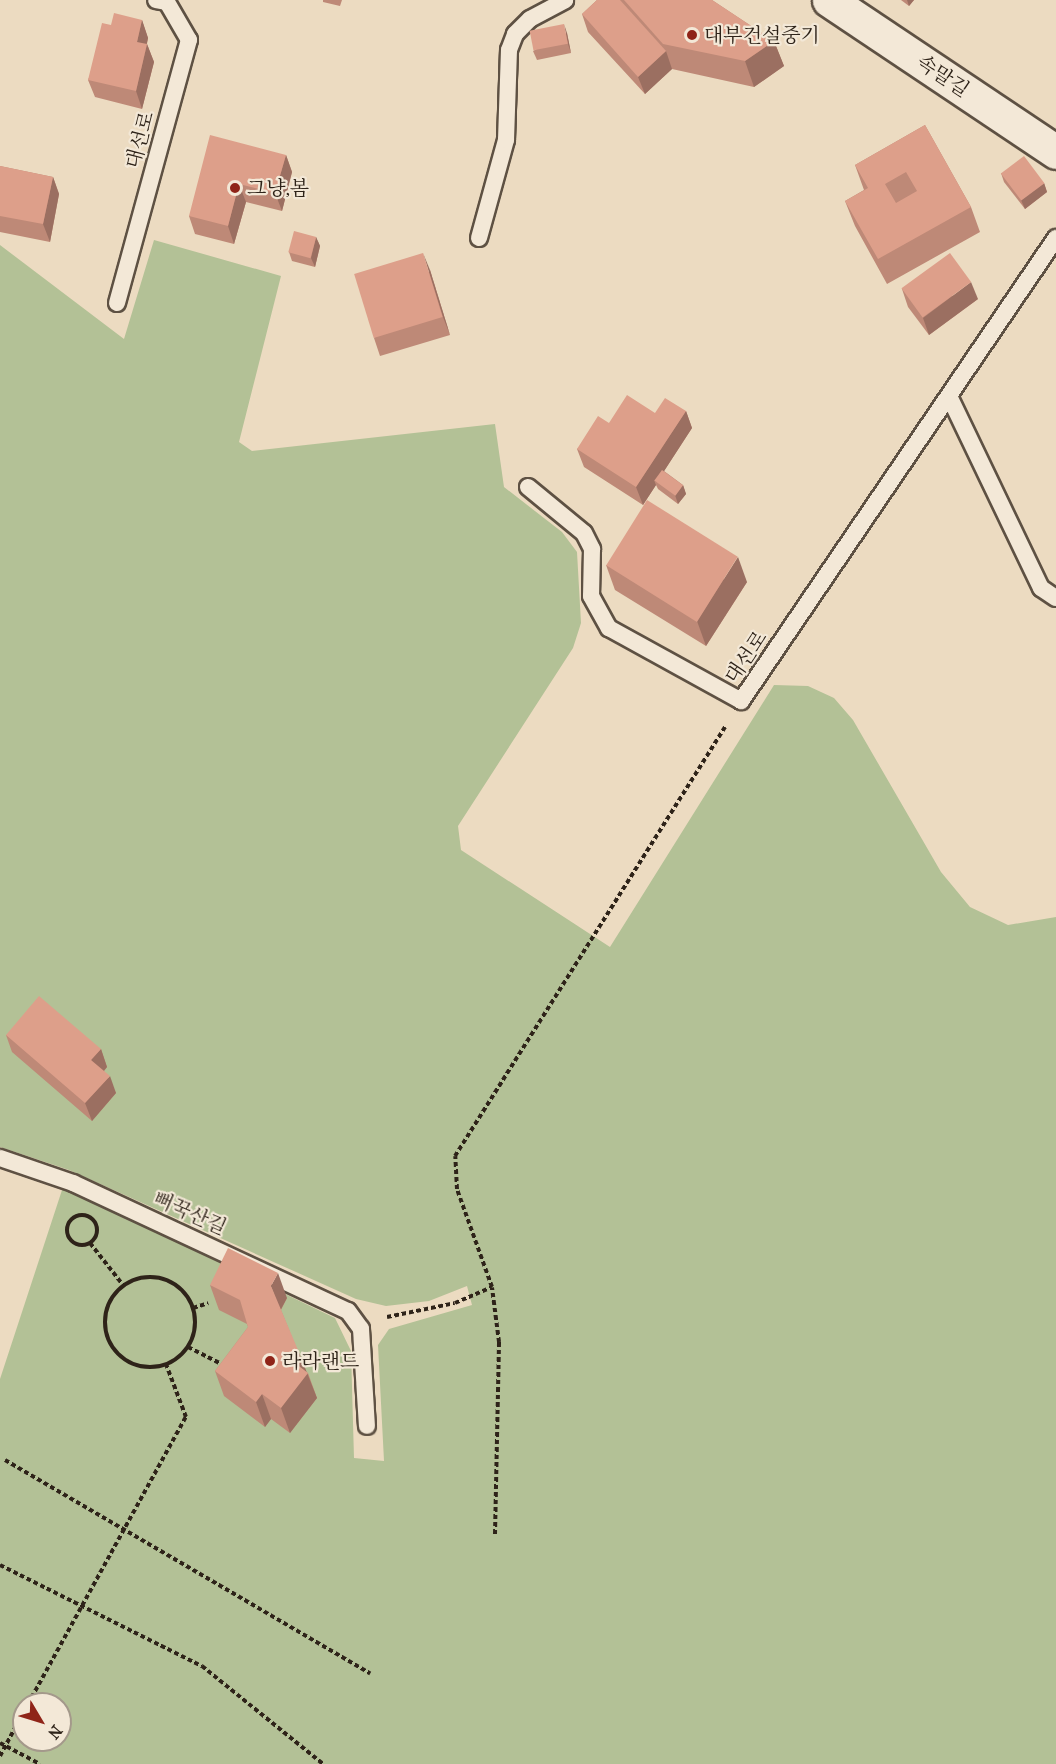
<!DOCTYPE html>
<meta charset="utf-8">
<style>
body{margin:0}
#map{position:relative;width:1056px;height:1764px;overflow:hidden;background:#ecdbc1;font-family:"IM FELL French Canon","Noto Serif KR",serif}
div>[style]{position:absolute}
.green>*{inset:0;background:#b3c196}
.path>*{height:4px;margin-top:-2px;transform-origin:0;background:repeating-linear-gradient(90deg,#2e2319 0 4.5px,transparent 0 7.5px)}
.path>.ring{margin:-2px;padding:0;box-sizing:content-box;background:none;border:4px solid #2e2319;border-radius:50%}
.roads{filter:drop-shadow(2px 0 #5e5143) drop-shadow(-2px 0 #5e5143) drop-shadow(0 2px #5e5143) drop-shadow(0 -2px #5e5143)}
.service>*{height:16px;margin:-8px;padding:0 8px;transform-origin:8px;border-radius:8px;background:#f3e8d7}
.tertiary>*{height:33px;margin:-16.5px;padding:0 16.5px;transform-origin:16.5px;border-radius:16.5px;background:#f3e8d7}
.wall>*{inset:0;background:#be8977}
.shaded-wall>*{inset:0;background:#9b6f61}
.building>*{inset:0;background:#dd9f8a;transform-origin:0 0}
.dots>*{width:16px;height:16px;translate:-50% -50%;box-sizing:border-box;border:3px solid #f3e8d7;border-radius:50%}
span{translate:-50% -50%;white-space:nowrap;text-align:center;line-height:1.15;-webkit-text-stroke:4.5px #f3e8d7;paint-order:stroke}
.poi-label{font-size:20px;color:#2e2319}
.left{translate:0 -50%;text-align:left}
.street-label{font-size:20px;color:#2e2319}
.north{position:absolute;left:12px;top:1692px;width:60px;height:60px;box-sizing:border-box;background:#f3e8d7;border:2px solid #a4998b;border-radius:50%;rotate:128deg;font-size:16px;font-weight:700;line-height:24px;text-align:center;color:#2e2319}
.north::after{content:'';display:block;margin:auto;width:21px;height:27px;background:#8f2418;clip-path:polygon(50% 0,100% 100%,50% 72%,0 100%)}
</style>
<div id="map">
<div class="green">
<div style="clip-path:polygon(evenodd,154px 240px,281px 276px,239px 442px,252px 451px,495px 424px,504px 487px,562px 532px,577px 552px,581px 623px,573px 648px,458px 826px,461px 850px,610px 947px,774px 685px,808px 686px,834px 698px,853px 720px,941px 872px,970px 907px,1008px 925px,1056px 917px,1056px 1764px,0 1764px,0 1379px,63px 1187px,335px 1318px,351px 1351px,354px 1458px,384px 1461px,378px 1345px,389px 1329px,472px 1305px,467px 1286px,429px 1301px,386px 1306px,356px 1299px,69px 1170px,0 1147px,0 245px,124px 339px,154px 240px,24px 1704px,60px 1704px,60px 1740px,24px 1740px,24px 1704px)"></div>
</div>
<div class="path">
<div class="ring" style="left:67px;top:1215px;width:26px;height:26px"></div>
<div style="left:90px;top:1243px;width:53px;rotate:51.8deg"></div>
<div class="ring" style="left:105px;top:1277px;width:86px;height:86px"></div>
<div style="left:193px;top:1308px;width:16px;rotate:-18deg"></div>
<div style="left:387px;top:1317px;width:69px;rotate:-11.6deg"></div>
<div style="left:455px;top:1303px;width:40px;rotate:-23.4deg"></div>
<div style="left:188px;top:1347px;width:35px;rotate:27deg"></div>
<div style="left:5px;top:1460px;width:423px;rotate:30.3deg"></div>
<div style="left:495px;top:1534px;width:192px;rotate:-88.8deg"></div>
<div style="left:499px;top:1342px;width:55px;rotate:-97.3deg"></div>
<div style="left:492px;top:1287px;width:104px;rotate:-109.7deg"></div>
<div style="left:457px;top:1189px;width:33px;rotate:-93deg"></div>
<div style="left:455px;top:1156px;width:507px;rotate:-57.81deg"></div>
<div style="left:0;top:1565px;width:226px;rotate:26.6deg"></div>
<div style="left:202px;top:1666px;width:156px;rotate:39deg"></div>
<div style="left:28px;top:1704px;width:328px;rotate:-61.2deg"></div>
<div style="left:186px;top:1417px;width:57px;rotate:-110.7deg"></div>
<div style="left:0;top:1743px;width:45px;rotate:27.7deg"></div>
<div style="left:0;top:1756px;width:51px;rotate:-61.9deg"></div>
</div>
<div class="roads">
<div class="service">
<div style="left:479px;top:238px;width:102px;rotate:-74.6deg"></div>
<div style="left:506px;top:140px;width:90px;rotate:-88.1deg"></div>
<div style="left:509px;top:50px;width:17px;rotate:-69deg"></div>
<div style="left:515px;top:34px;width:21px;rotate:-45deg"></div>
<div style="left:530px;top:19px;width:40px;rotate:-28deg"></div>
<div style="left:117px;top:303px;width:273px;rotate:-74.7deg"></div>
<div style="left:189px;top:40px;width:44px;rotate:-120.1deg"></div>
<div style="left:167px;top:2px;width:11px;rotate:-170deg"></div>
<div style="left:949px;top:396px;width:213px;rotate:64.4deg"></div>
<div style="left:1041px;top:588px;width:18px;rotate:34deg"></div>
<div style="left:528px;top:487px;width:72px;rotate:39.4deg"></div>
<div style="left:584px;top:533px;width:18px;rotate:63deg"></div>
<div style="left:592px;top:549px;width:47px;rotate:91.2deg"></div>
<div style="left:591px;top:596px;width:37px;rotate:61deg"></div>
<div style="left:609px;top:628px;width:151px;rotate:28.9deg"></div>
<div style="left:741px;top:701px;width:560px;rotate:-55.77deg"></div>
<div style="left:0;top:1158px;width:77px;rotate:18.9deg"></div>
<div style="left:73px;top:1183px;width:303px;rotate:25deg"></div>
<div style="left:348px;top:1311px;width:22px;rotate:54deg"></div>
<div style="left:361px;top:1329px;width:97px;rotate:86.5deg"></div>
</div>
<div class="tertiary">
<div style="left:829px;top:0;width:273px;rotate:33.8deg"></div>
</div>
</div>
<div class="wall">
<div style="clip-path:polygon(323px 0,342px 0,340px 6px,323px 2px)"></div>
<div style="clip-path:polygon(597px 0,712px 0,774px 41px,784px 66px,754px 87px,672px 69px,645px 94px,588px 32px,582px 14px)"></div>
<div style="clip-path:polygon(901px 0,914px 0,909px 6px)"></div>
<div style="clip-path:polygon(142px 20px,148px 38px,147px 44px,154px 62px,142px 109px,95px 97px,88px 80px,111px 25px)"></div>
<div style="clip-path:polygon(567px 33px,571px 53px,537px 60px,533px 51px)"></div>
<div style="clip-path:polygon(925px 125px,971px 207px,980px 232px,887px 284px,855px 226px,845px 201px,864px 190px,855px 165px)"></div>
<div style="clip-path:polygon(286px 155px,292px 172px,282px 211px,246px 202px,234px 244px,195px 234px,189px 216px)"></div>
<div style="clip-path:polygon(0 166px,53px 177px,59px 194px,50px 242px,0 232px)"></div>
<div style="clip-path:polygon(1001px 173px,1044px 183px,1047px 192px,1025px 209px,1004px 182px)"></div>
<div style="clip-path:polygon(316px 237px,320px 246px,315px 267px,292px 261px,289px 252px)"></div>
<div style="clip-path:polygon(430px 270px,450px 335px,380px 356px,374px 338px)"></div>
<div style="clip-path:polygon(902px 289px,978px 299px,929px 335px,908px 307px)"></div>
<div style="clip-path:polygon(686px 411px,692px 428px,664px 471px,683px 485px,686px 494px,678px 504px,658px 489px,656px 485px,643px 505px,584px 467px,577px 449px,609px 423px,655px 413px)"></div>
<div style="clip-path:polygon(606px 565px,747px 582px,706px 646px,615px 590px)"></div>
<div style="clip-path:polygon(6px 1035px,101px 1049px,107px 1067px,104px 1071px,116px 1093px,92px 1121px,12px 1052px)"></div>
<div style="clip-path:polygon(210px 1285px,287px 1298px,281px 1310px,306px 1372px,308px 1373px,317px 1398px,290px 1433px,271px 1419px,265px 1427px,224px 1396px,215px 1371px,248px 1327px,247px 1324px,219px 1310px)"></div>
</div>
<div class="shaded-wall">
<div style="clip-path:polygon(907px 0,914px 0,909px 6px)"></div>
<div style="clip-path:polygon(142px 20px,148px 38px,143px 60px,137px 42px)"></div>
<div style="clip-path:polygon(564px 24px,567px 33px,571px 53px,568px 44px)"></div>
<div style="clip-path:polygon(774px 41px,784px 66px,754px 87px,745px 61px)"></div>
<div style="clip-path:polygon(147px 44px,154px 62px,142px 109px,136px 91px)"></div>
<div style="clip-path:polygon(666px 51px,672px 69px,645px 94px,638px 77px)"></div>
<div style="clip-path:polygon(286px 155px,292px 172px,282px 211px,275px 193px)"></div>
<div style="clip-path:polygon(53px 177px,59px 194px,50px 242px,43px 224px)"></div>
<div style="clip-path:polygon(1044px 183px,1047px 192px,1025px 209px,1021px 200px)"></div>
<div style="clip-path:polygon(239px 184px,246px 202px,234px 244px,228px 226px)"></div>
<div style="clip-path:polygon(316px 237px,320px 246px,315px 267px,311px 258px)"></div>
<div style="clip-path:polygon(423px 253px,430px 270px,450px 335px,443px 317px)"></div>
<div style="clip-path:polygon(971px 282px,978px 299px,929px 335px,923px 318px)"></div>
<div style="clip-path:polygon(686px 411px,692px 428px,657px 482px,654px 480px,656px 485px,643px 505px,636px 487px)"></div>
<div style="clip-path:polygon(683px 485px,686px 494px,678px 504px,675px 495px)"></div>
<div style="clip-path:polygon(738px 557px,747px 582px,706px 646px,697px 621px)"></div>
<div style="clip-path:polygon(101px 1049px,107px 1067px,98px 1078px,91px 1060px)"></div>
<div style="clip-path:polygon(110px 1076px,116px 1093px,92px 1121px,85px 1103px)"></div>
<div style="clip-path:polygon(278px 1273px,287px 1298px,280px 1311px,271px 1286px)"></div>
<div style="clip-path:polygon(298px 1350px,317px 1398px,290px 1433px,281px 1408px,291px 1360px)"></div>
<div style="clip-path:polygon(262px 1394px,271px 1419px,265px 1427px,256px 1402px)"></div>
</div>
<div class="building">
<div style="clip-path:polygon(597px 0,620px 0,666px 51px,638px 77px,582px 14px)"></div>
<div style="clip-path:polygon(624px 0,712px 0,774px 41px,745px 61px,663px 44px)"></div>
<div style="clip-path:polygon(114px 13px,142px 20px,137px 42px,147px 44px,136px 91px,88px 80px,102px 23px,111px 25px)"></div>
<div style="left:564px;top:24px;width:20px;height:35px;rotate:79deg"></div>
<div style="clip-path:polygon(evenodd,925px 125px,971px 207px,878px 259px,845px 201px,868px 188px,855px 165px,925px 125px,906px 172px,917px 191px,896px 203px,885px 184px,906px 172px)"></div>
<div style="clip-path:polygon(210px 135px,286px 155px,275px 193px,239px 184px,228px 226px,189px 216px)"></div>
<div style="left:1024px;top:156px;width:34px;height:29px;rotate:53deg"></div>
<div style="clip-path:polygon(0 166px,53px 177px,43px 224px,0 216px)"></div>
<div style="left:294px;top:231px;width:23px;height:22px;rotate:15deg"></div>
<div style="left:423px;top:253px;width:67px;height:72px;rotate:73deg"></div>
<div style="left:950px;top:253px;width:36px;height:60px;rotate:54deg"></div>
<div style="clip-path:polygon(627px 395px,655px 413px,665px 398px,686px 411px,636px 487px,577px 449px,598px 416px,609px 423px)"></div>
<div style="left:662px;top:470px;width:26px;height:13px;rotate:36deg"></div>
<div style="left:647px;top:500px;width:107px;height:77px;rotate:32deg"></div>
<div style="clip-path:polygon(39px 996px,101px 1049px,91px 1060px,110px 1076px,85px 1103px,6px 1035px)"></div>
<div style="clip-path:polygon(228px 1248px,278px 1273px,271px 1286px,298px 1350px,291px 1360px,308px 1373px,281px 1408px,262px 1394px,256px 1402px,215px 1371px,248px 1327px,240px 1300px,210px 1285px)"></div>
</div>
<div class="dots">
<div style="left:692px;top:35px;background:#8f2418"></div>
<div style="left:235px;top:188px;background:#8f2418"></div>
<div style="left:270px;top:1361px;background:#8f2418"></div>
</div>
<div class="poi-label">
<span class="left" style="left:704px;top:35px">대부건설중기</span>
<span class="left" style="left:247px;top:188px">그냥,봄</span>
<span class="left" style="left:282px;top:1361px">라라랜드</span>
</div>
<div class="street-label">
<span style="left:943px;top:76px;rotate:34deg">속말길</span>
<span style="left:140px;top:140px;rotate:-75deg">대선로</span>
<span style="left:746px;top:657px;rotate:-56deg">대선로</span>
<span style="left:190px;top:1213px;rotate:24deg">뻐꾹산길</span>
</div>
<div class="north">N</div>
</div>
